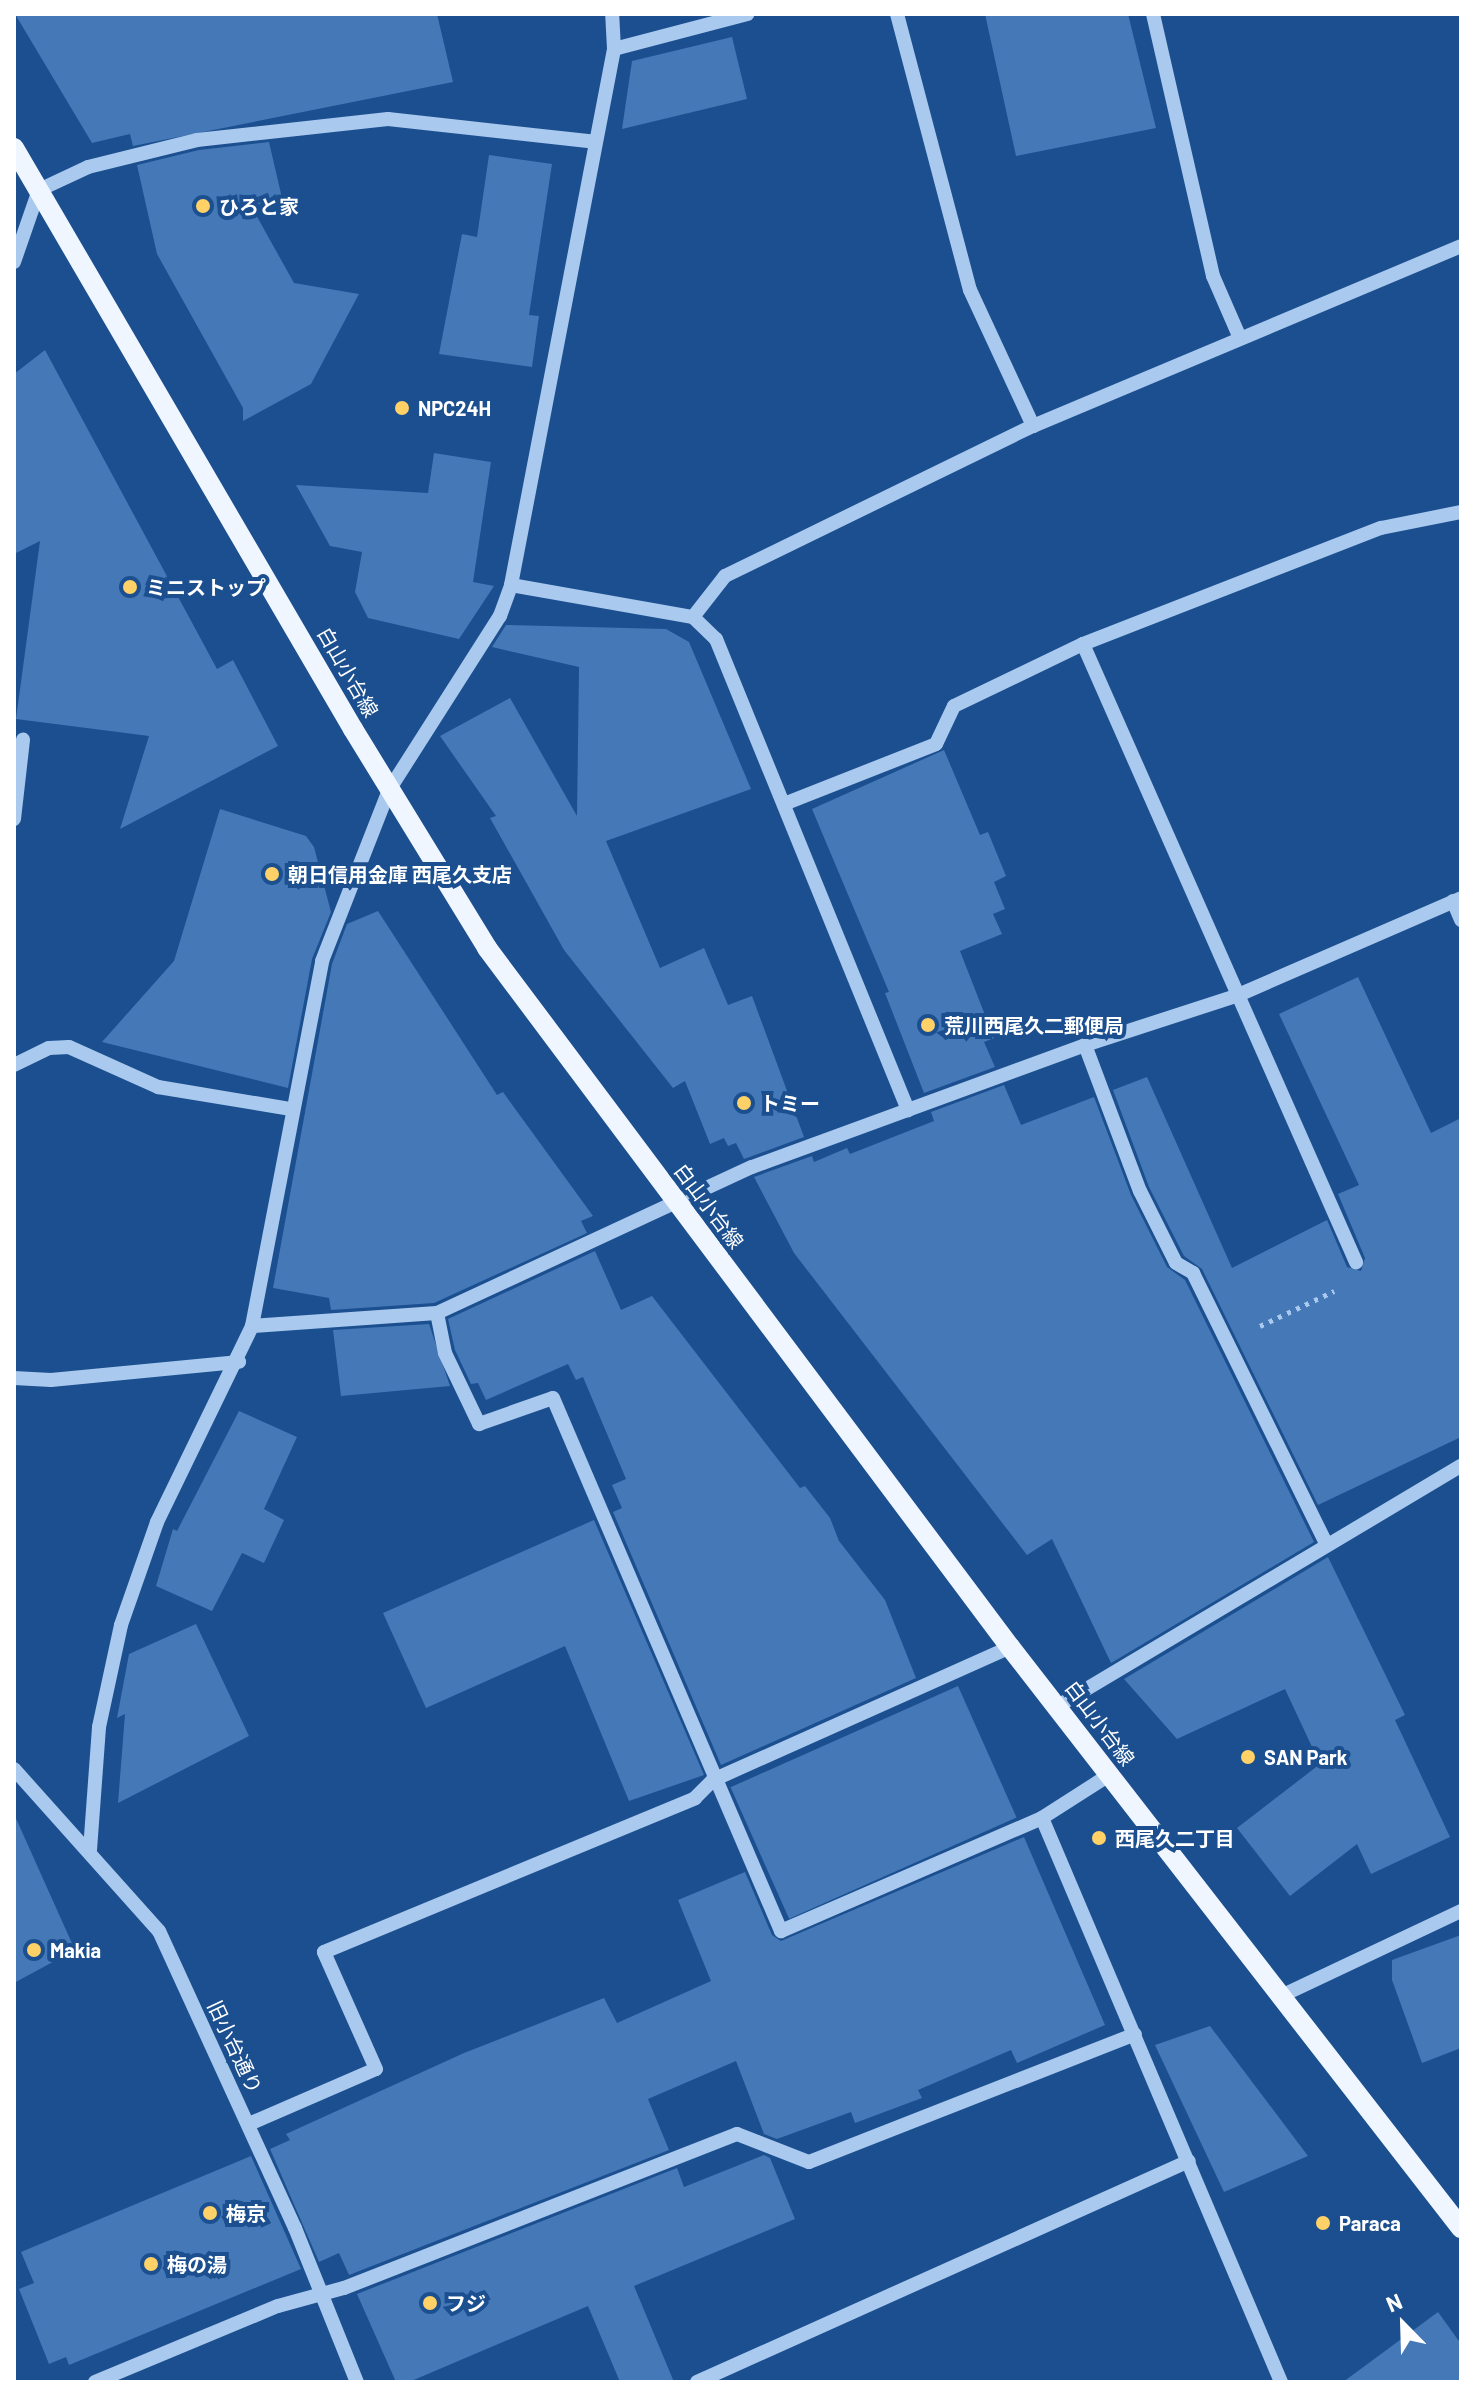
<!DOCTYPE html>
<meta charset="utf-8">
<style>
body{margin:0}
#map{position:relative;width:1475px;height:2396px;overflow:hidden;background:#1b4f8f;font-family:Barlow,"Noto Sans JP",sans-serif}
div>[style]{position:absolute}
.building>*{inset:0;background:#4478b7;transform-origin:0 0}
.path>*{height:5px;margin-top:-2.5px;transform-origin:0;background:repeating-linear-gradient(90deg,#a9c9ee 0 4px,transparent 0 10px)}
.minor>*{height:14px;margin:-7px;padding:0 7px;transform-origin:7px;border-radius:7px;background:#a9c9ee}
.major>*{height:20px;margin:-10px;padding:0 10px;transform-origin:10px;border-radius:10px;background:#f0f6ff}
.dots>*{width:22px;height:22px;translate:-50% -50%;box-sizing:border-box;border:4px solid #1b4f8f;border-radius:50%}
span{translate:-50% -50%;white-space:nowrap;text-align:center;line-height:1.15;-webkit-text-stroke:8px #1b4f8f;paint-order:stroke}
.poi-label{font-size:20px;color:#fff;font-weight:700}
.left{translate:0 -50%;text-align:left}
.street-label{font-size:20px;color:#fff}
.frame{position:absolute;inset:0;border:16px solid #fff;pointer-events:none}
.north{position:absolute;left:1363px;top:2284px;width:80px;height:80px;-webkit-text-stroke:6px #1b4f8f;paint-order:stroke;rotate:337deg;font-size:22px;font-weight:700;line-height:32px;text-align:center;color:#fff}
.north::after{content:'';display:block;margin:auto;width:28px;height:36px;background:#fff;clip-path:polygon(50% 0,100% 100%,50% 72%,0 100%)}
</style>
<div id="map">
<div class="building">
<div style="clip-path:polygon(15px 14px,437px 14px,453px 82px,133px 146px,130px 134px,92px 143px)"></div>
<div style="clip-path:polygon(985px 14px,1128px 14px,1156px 128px,1016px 156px)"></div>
<div style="clip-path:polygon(732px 37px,747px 99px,622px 129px,632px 61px)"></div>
<div style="clip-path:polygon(269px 142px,282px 198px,251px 206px,294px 283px,359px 294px,311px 384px,243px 421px,243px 408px,157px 254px,137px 165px,199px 150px)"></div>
<div style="clip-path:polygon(489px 155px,552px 164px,529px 315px,539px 316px,532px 367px,439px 354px,462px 234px,477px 237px)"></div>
<div style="clip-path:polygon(45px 350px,217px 669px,233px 660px,278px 746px,120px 829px,149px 736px,16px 719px,40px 541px,14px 554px,14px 374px)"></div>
<div style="clip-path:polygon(434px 453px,491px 462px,473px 582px,494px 586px,459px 639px,368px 618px,355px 592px,362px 552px,330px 546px,296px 485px,428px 493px)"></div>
<div style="clip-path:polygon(506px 625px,666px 629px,689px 642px,751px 789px,606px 841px,660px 968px,704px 948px,728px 1005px,752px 996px,804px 1137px,744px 1159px,736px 1143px,728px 1146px,724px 1138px,710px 1144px,685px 1081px,673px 1088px,564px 950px,490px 818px,496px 816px,440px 736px,510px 698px,577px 816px,579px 667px,492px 647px)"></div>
<div style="clip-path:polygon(944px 750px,980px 835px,988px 832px,1006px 876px,994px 882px,1005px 909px,993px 914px,1002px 934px,960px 951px,994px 1038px,984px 1042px,995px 1067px,924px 1093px,885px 993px,889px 992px,812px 809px)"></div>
<div style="clip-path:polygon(220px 809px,306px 836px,314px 847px,331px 912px,312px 959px,288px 1088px,102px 1042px,174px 961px)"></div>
<div style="clip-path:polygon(378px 911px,497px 1095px,503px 1092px,593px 1216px,581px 1221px,587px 1233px,434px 1303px,331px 1310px,329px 1298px,273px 1288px,332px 964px,347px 924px)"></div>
<div style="clip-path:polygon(1358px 977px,1431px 1133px,1461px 1118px,1461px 1437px,1318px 1505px,1202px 1269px,1184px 1256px,1149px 1187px,1113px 1090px,1147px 1077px,1232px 1268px,1327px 1220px,1347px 1267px,1361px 1271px,1365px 1258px,1338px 1194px,1359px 1185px,1279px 1014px)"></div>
<div style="clip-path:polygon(1004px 1085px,1021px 1125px,1094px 1097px,1131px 1195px,1167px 1267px,1185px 1280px,1314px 1542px,1111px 1663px,1052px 1539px,1027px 1555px,794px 1253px,754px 1177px,812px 1156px,814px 1162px,847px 1148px,850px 1154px,934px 1121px,931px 1112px)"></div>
<div style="clip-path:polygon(595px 1251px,621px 1310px,652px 1296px,800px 1488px,805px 1486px,830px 1518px,839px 1541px,885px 1600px,916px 1678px,721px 1765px,613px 1512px,622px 1508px,612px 1485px,626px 1479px,583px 1377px,576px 1380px,568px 1364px,486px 1400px,478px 1383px,471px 1384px,455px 1350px,448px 1319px)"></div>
<div style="clip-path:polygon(429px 1324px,450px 1386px,341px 1396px,333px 1330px)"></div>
<div style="clip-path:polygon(239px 1411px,297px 1437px,264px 1509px,284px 1520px,264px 1563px,242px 1553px,212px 1611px,156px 1586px,173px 1529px,177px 1531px)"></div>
<div style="clip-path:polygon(594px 1520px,704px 1775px,629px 1801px,565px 1646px,426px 1708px,383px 1613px)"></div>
<div style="clip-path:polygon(1328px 1557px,1405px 1715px,1395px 1720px,1450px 1837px,1371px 1874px,1357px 1844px,1290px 1896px,1237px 1828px,1320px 1764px,1285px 1689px,1177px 1739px,1124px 1679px)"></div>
<div style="clip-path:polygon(196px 1624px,249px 1736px,118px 1803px,125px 1714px,117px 1718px,129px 1654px)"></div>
<div style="left:958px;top:1686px;width:144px;height:249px;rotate:66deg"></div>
<div style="clip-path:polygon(14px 1814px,75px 1950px,14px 1983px)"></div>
<div style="clip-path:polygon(1024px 1837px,1105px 2025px,1017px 2063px,1011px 2050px,918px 2090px,922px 2098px,855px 2123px,851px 2112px,777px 2139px,764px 2134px,736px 2061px,648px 2099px,669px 2150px,349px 2275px,339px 2253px,319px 2262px,270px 2149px,290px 2140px,286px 2134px,464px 2053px,604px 1998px,617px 2023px,711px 1981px,678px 1900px,745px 1872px,772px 1935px,781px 1941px)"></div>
<div style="clip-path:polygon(1461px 1935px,1461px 2048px,1422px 2063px,1392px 1980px,1392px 1960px)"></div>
<div style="clip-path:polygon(1210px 2026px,1308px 2156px,1224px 2192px,1155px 2045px)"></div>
<div style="clip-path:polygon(764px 2155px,770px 2158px,795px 2219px,634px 2286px,674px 2382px,620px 2382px,588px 2306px,409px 2382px,396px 2382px,357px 2294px,677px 2168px,684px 2187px)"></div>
<div style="clip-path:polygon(251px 2156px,301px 2269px,69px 2365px,66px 2357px,49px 2364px,19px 2289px,34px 2283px,21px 2252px)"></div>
<div style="clip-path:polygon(1438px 2312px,1461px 2344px,1461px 2382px,1343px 2382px)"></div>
</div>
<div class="path">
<div style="left:1260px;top:1326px;width:82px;rotate:-25.3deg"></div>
</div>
<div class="minor">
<div style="left:897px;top:14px;width:285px;rotate:75.2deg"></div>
<div style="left:970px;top:290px;width:150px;rotate:65.1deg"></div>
<div style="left:1153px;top:14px;width:269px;rotate:77.1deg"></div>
<div style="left:1213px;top:276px;width:68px;rotate:66.5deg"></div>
<div style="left:614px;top:49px;width:138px;rotate:-14.7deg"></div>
<div style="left:14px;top:262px;width:76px;rotate:-70.9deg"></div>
<div style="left:39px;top:190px;width:54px;rotate:-25.1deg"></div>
<div style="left:88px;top:167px;width:112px;rotate:-13.9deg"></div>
<div style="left:197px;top:140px;width:192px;rotate:-6.3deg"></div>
<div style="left:388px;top:119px;width:208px;rotate:6.3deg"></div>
<div style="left:511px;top:585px;width:185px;rotate:10deg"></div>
<div style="left:693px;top:617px;width:32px;rotate:44deg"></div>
<div style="left:716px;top:639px;width:509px;rotate:67.82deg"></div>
<div style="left:693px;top:617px;width:52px;rotate:-52deg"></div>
<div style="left:725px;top:576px;width:343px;rotate:-26deg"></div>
<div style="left:1033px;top:426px;width:464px;rotate:-22.8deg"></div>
<div style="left:1083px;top:644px;width:676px;rotate:66.17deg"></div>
<div style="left:784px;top:804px;width:163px;rotate:-21.5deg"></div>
<div style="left:936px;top:744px;width:42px;rotate:-64.7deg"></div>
<div style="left:954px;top:706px;width:143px;rotate:-25.7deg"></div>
<div style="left:1083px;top:644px;width:320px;rotate:-21.3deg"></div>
<div style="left:1381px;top:528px;width:82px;rotate:-11.3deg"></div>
<div style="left:14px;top:819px;width:80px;rotate:-83.5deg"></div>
<div style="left:1453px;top:901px;width:21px;rotate:67deg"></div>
<div style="left:1085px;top:1045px;width:156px;rotate:69.4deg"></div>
<div style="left:1140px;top:1191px;width:80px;rotate:63.4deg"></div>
<div style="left:1176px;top:1263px;width:20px;rotate:30deg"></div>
<div style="left:1193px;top:1273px;width:303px;rotate:63.8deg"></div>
<div style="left:14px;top:1065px;width:39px;rotate:-26deg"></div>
<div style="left:49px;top:1048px;width:20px;rotate:-3deg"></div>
<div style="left:69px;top:1047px;width:98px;rotate:24.2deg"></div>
<div style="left:158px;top:1087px;width:135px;rotate:9.4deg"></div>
<div style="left:437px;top:1313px;width:41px;rotate:78.7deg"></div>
<div style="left:445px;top:1353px;width:79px;rotate:64.4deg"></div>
<div style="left:479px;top:1424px;width:78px;rotate:-19.4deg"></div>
<div style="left:553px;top:1398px;width:580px;rotate:66.84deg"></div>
<div style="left:781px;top:1931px;width:284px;rotate:-23.4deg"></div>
<div style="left:252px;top:1326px;width:185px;rotate:-4deg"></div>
<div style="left:437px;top:1313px;width:347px;rotate:-24.9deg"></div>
<div style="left:752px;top:1167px;width:355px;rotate:-20.1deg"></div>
<div style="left:1085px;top:1045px;width:159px;rotate:-18deg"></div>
<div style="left:1236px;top:996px;width:245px;rotate:-23.5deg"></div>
<div style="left:14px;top:1378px;width:37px;rotate:3deg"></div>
<div style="left:51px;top:1380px;width:189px;rotate:-5.5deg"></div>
<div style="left:1058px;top:1706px;width:469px;rotate:-30.8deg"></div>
<div style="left:14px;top:1769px;width:217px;rotate:48.2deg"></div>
<div style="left:159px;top:1931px;width:327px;rotate:65.4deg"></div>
<div style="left:295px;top:2228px;width:166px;rotate:68.1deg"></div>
<div style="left:1109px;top:1775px;width:80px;rotate:147.3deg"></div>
<div style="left:1042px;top:1818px;width:613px;rotate:67.03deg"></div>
<div style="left:90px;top:1850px;width:123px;rotate:-85.8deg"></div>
<div style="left:99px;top:1727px;width:104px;rotate:-77.8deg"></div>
<div style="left:121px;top:1625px;width:109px;rotate:-70.7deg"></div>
<div style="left:157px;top:1522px;width:218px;rotate:-64.1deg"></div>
<div style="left:252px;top:1326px;width:372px;rotate:-79.1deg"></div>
<div style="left:322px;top:961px;width:184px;rotate:-68.6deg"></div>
<div style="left:389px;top:790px;width:206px;rotate:-57.5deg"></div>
<div style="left:500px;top:616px;width:33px;rotate:-70deg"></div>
<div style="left:511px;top:585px;width:546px;rotate:-79.12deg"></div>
<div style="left:614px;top:49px;width:35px;rotate:-93deg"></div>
<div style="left:1281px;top:1996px;width:199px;rotate:-25.3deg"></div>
<div style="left:249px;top:2124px;width:138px;rotate:-23.4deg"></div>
<div style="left:376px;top:2069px;width:128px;rotate:-114deg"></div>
<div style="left:324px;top:1952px;width:402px;rotate:-22.5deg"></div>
<div style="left:695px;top:1798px;width:25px;rotate:-45deg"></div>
<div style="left:713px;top:1780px;width:325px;rotate:-24.1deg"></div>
<div style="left:95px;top:2382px;width:198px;rotate:-22.6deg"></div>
<div style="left:278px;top:2306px;width:68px;rotate:-15.3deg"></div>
<div style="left:344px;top:2288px;width:422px;rotate:-21.4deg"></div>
<div style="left:737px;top:2134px;width:77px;rotate:21.3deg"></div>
<div style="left:809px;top:2162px;width:350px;rotate:-21.4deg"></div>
<div style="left:697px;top:2382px;width:539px;rotate:-24.19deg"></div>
</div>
<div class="major">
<div style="left:14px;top:148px;width:673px;rotate:59.74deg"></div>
<div style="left:353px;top:729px;width:257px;rotate:58.5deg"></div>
<div style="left:487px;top:948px;width:873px;rotate:53.2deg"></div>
<div style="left:1010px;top:1647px;width:736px;rotate:52.18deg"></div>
</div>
<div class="dots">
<div style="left:203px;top:206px;background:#ffd166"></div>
<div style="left:402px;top:408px;background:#ffd166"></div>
<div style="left:130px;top:587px;background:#ffd166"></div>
<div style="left:272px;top:874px;background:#ffd166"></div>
<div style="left:928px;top:1025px;background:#ffd166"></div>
<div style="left:744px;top:1103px;background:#ffd166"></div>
<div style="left:1248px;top:1757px;background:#ffd166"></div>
<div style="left:1099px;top:1838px;background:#ffd166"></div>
<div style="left:34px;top:1950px;background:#ffd166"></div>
<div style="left:210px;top:2213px;background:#ffd166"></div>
<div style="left:1323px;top:2223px;background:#ffd166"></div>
<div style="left:151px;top:2264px;background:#ffd166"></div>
<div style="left:430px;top:2303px;background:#ffd166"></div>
</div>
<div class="poi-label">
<span class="left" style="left:219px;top:206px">ひろと家</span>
<span class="left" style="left:418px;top:408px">NPC24H</span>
<span class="left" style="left:146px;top:587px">ミニストップ</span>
<span class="left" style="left:288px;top:874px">朝日信用金庫 西尾久支店</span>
<span class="left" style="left:944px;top:1025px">荒川西尾久二郵便局</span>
<span class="left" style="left:760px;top:1103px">トミー</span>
<span class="left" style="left:1264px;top:1757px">SAN Park</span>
<span class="left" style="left:1115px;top:1838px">西尾久二丁目</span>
<span class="left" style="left:50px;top:1950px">Makia</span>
<span class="left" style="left:226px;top:2213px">梅京</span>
<span class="left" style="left:1339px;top:2223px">Paraca</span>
<span class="left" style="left:167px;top:2264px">梅の湯</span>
<span class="left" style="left:446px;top:2303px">フジ</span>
</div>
<div class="street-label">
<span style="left:348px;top:672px;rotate:60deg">白山小台線</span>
<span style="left:709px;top:1206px;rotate:53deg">白山小台線</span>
<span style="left:1100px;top:1723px;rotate:53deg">白山小台線</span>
<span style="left:235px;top:2047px;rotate:65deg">旧小台通り</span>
</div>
<div class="frame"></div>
<div class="north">N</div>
</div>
